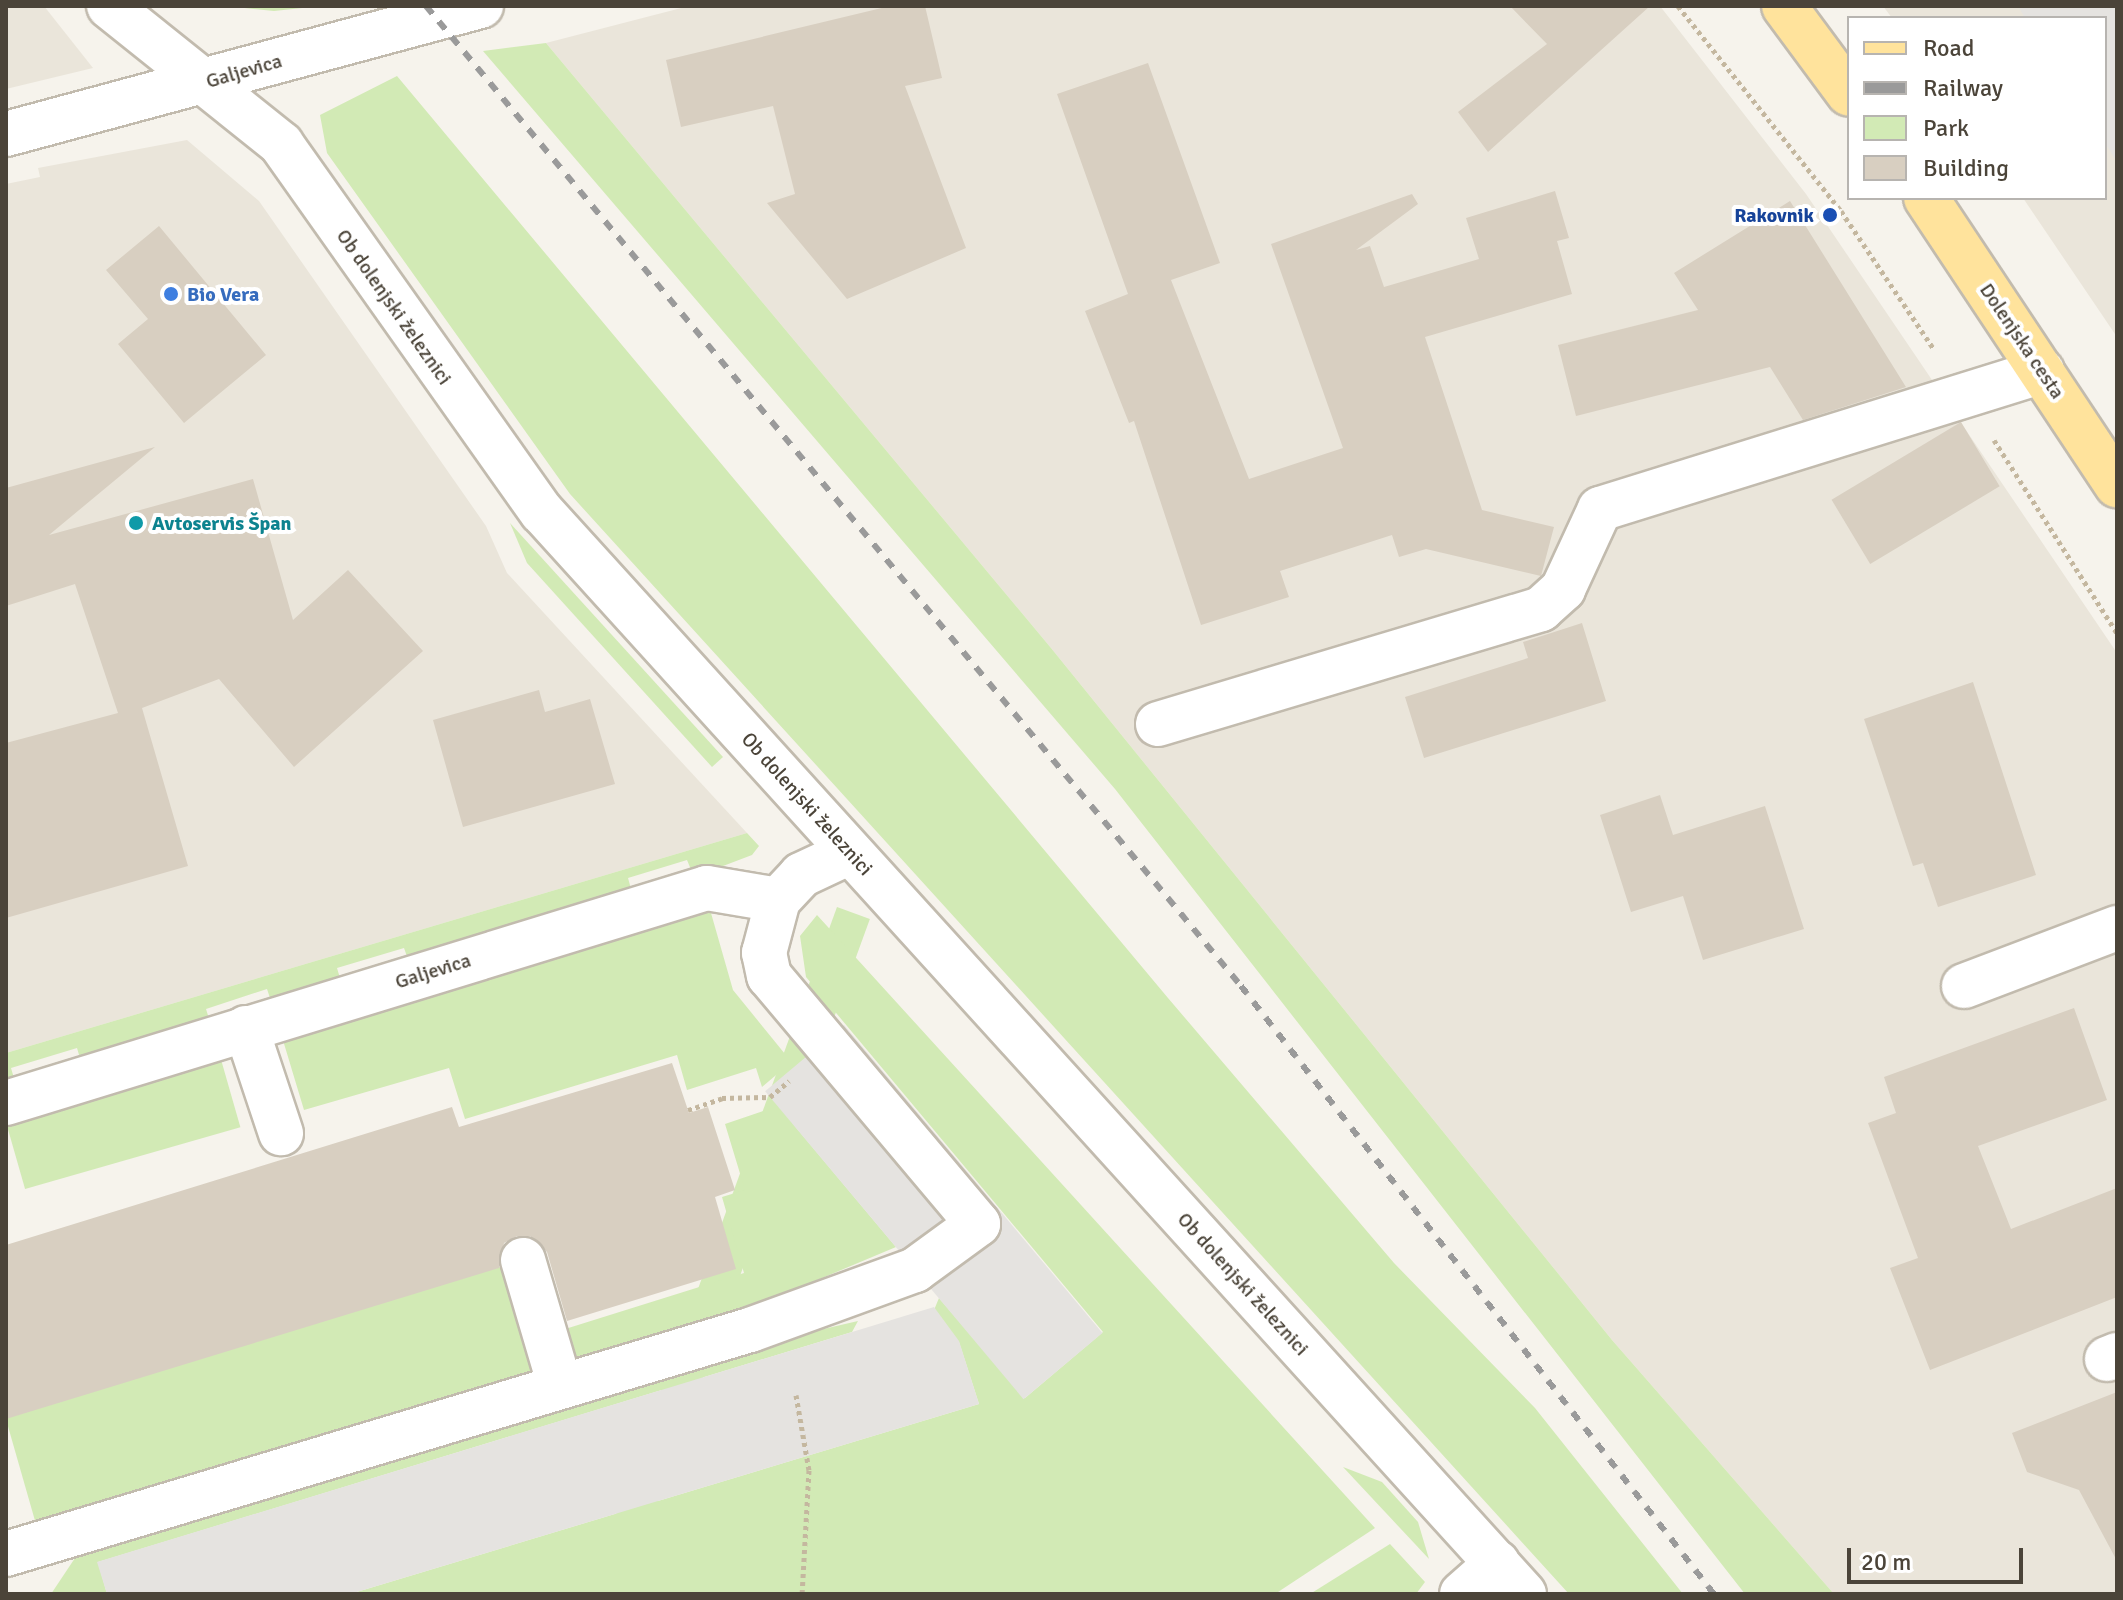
<!DOCTYPE html>
<meta charset="utf-8">
<style>
body{margin:0}
#map{position:relative;width:2123px;height:1600px;overflow:hidden;background:#f6f3ec;font-family:Signika,sans-serif}
div>[style]{position:absolute}
.residential>*{inset:0;background:#eae5da}
.green>*{inset:0;background:#d2eab5;transform-origin:0 0}
.parking>*{inset:0;background:#e5e3e0;transform-origin:0 0}
.building>*{inset:0;background:#d8cfc1;transform-origin:0 0}
.path>*{height:5px;margin-top:-2.5px;transform-origin:0;background:repeating-linear-gradient(90deg,#c4b79f 0 4px,transparent 0 8px)}
.roads{filter:drop-shadow(2px 0 #c2bbae) drop-shadow(-2px 0 #c2bbae) drop-shadow(0 2px #c2bbae) drop-shadow(0 -2px #c2bbae)}
.minor>*{height:44px;margin:-22px;padding:0 22px;transform-origin:22px;border-radius:22px;background:#fff}
.major>*{height:44px;margin:-22px;padding:0 22px;transform-origin:22px;border-radius:22px;background:#ffe39c}
.rail>*{height:6px;margin-top:-3px;transform-origin:0;background:repeating-linear-gradient(90deg,#9a9a9a 0 10px,transparent 0 20px)}
.dots>*{width:22px;height:22px;translate:-50% -50%;box-sizing:border-box;border:4px solid #fff;border-radius:50%}
span{translate:-50% -50%;white-space:nowrap;text-align:center;line-height:1.15;-webkit-text-stroke:8px #fff;paint-order:stroke}
.street-label{font-size:20px;color:#4b4439}
.transit-label{font-size:20px;color:#164399;font-weight:700}
.right{translate:-100% -50%;text-align:right}
.shop-label{font-size:20px;color:#366cbe;font-weight:700}
.left{translate:0 -50%;text-align:left}
.culture-label{font-size:20px;color:#0d838f;font-weight:700}
.frame{position:absolute;inset:0;border:8px solid #4b4439;pointer-events:none}
.legend{position:absolute;left:1847px;top:16px;width:260px;height:184px;box-sizing:border-box;background:#fff;border:2px solid #b7b4b0;margin:0;padding:10px 14px;list-style:none;font-size:24px;color:#4b4439}
.legend li{display:flex;align-items:center;gap:16px;height:40px}
.legend b{width:40px;border:2px solid #b7b4b0}
.scale{position:absolute;left:1847px;top:1548px;width:176px;height:36px;box-sizing:border-box;border:4px solid #4b4439;border-top:0;padding-left:10px;font-size:24px;line-height:28px;white-space:nowrap;color:#4b4439;-webkit-text-stroke:6px #fff;paint-order:stroke}
</style>
<div id="map">
<div class="residential">
<div style="clip-path:polygon(6px 6px,44px 6px,93px 68px,6px 89px)"></div>
<div style="clip-path:polygon(689px 6px,1660px 6px,1806px 194px,2117px 653px,2117px 1594px,1834px 1594px,1612px 1340px,1051px 648px,546px 43px)"></div>
<div style="clip-path:polygon(1883px 6px,2117px 6px,2117px 337px,2023px 198px,2105px 198px,2105px 18px,1892px 18px)"></div>
<div style="clip-path:polygon(187px 140px,259px 201px,486px 526px,507px 573px,747px 833px,6px 1053px,6px 184px,40px 177px,38px 168px)"></div>
</div>
<div class="green">
<div style="clip-path:polygon(226px 6px,321px 6px,274px 11px)"></div>
<div style="clip-path:polygon(546px 43px,1051px 648px,1612px 1340px,1834px 1594px,1745px 1594px,1115px 789px,483px 51px)"></div>
<div style="clip-path:polygon(397px 76px,1168px 998px,1394px 1263px,1535px 1408px,1683px 1594px,1569px 1594px,570px 494px,327px 153px,320px 115px)"></div>
<div style="clip-path:polygon(510px 523px,723px 757px,712px 767px,527px 563px)"></div>
<div style="clip-path:polygon(747px 833px,759px 846px,752px 855px,694px 877px,687px 860px,628px 878px,633px 896px,410px 965px,404px 948px,337px 968px,342px 985px,273px 1007px,267px 989px,206px 1009px,211px 1025px,82px 1065px,77px 1048px,11px 1068px,16px 1085px,6px 1088px,6px 1053px)"></div>
<div style="clip-path:polygon(709px 906px,733px 990px,785px 1054px,782px 1070px,762px 1087px,756px 1068px,687px 1090px,677px 1055px,465px 1119px,449px 1068px,304px 1110px,282px 1037px)"></div>
<div style="left:837px;top:907px;width:35px;height:672px;rotate:20deg"></div>
<div style="clip-path:polygon(817px 915px,1375px 1528px,1275px 1594px,350px 1594px,979px 1404px,959px 1342px,934px 1310px,939px 1298px,1025px 1398px,1103px 1332px,806px 977px,800px 936px)"></div>
<div style="left:220px;top:1056px;width:74px;height:224px;rotate:74deg"></div>
<div style="clip-path:polygon(778px 1106px,896px 1247px,722px 1320px,572px 1365px,562px 1330px,744px 1273px,722px 1197px,745px 1190px,725px 1124px)"></div>
<div style="left:504px;top:1266px;width:115px;height:521px;rotate:74deg"></div>
<div style="clip-path:polygon(858px 1321px,852px 1332px,98px 1562px,107px 1594px,51px 1594px,77px 1555px,755px 1345px)"></div>
<div style="clip-path:polygon(1343px 1467px,1382px 1482px,1418px 1522px,1429px 1559px)"></div>
<div style="clip-path:polygon(1390px 1544px,1425px 1582px,1416px 1594px,1310px 1594px)"></div>
</div>
<div class="parking">
<div style="clip-path:polygon(2018px 6px,2117px 6px,2117px 162px,2105px 143px,2105px 18px,2025px 18px)"></div>
<div style="left:844px;top:1025px;width:402px;height:103px;rotate:50deg"></div>
<div style="clip-path:polygon(934px 1307px,959px 1341px,979px 1404px,350px 1594px,107px 1594px,97px 1562px)"></div>
</div>
<div class="building">
<div style="clip-path:polygon(890px 6px,925px 6px,942px 78px,905px 86px,966px 248px,847px 299px,767px 203px,795px 194px,773px 106px,681px 127px,666px 60px)"></div>
<div style="clip-path:polygon(1510px 6px,1650px 6px,1488px 152px,1458px 112px,1547px 44px)"></div>
<div style="clip-path:polygon(1148px 63px,1220px 263px,1171px 280px,1249px 479px,1343px 448px,1271px 244px,1412px 194px,1418px 204px,1356px 250px,1370px 246px,1384px 287px,1479px 259px,1466px 218px,1555px 191px,1569px 238px,1557px 241px,1572px 294px,1425px 337px,1482px 510px,1554px 527px,1541px 576px,1426px 549px,1399px 557px,1392px 535px,1280px 571px,1289px 597px,1201px 625px,1134px 421px,1129px 423px,1085px 311px,1128px 294px,1057px 94px)"></div>
<div style="clip-path:polygon(1790px 201px,1906px 387px,1803px 420px,1770px 367px,1576px 416px,1558px 345px,1698px 310px,1674px 273px)"></div>
<div style="clip-path:polygon(159px 226px,266px 355px,184px 423px,118px 344px,148px 319px,106px 270px)"></div>
<div style="left:1961px;top:422px;width:75px;height:151px;rotate:59deg"></div>
<div style="clip-path:polygon(155px 447px,49px 535px,253px 479px,293px 620px,348px 570px,423px 651px,294px 767px,219px 679px,142px 708px,188px 866px,6px 918px,6px 743px,118px 713px,75px 584px,6px 606px,6px 488px)"></div>
<div style="clip-path:polygon(1582px 623px,1606px 701px,1424px 758px,1405px 697px,1528px 658px,1523px 642px)"></div>
<div style="clip-path:polygon(1973px 682px,2036px 875px,1938px 907px,1923px 863px,1913px 866px,1864px 719px)"></div>
<div style="clip-path:polygon(539px 690px,545px 712px,590px 699px,615px 784px,463px 827px,433px 720px)"></div>
<div style="clip-path:polygon(1660px 795px,1673px 835px,1765px 806px,1804px 929px,1703px 960px,1683px 896px,1631px 912px,1600px 815px)"></div>
<div style="clip-path:polygon(2074px 1008px,2107px 1100px,1978px 1146px,2011px 1229px,2117px 1188px,2117px 1297px,1930px 1370px,1890px 1268px,1918px 1258px,1868px 1123px,1896px 1113px,1884px 1077px)"></div>
<div style="clip-path:polygon(672px 1063px,689px 1113px,708px 1107px,735px 1190px,715px 1197px,736px 1269px,567px 1321px,547px 1252px,530px 1236px,517px 1236px,504px 1243px,499px 1268px,6px 1419px,6px 1245px,452px 1107px,459px 1127px)"></div>
<div style="clip-path:polygon(2117px 1392px,2117px 1561px,2079px 1490px,2027px 1472px,2012px 1433px)"></div>
</div>
<div class="path">
<div style="left:1678px;top:6px;width:262px;rotate:51.5deg"></div>
<div style="left:1841px;top:211px;width:165px;rotate:56.1deg"></div>
<div style="left:1994px;top:440px;width:229px;rotate:57.5deg"></div>
<div style="left:688px;top:1110px;width:36px;rotate:-19deg"></div>
<div style="left:722px;top:1098px;width:48px;rotate:-1.2deg"></div>
<div style="left:770px;top:1097px;width:25px;rotate:-40deg"></div>
<div style="left:796px;top:1395px;width:76px;rotate:80.2deg"></div>
<div style="left:809px;top:1470px;width:124px;rotate:93.2deg"></div>
</div>
<div class="roads">
<div class="minor">
<div style="left:109px;top:6px;width:221px;rotate:38.7deg"></div>
<div style="left:281px;top:144px;width:451px;rotate:54.7deg"></div>
<div style="left:542px;top:512px;width:1461px;rotate:47.77deg"></div>
<div style="left:6px;top:134px;width:492px;rotate:-15.1deg"></div>
<div style="left:1158px;top:724px;width:400px;rotate:-16.7deg"></div>
<div style="left:1541px;top:609px;width:30px;rotate:-42deg"></div>
<div style="left:1563px;top:589px;width:88px;rotate:-65.2deg"></div>
<div style="left:1600px;top:509px;width:463px;rotate:-17.3deg"></div>
<div style="left:1964px;top:986px;width:164px;rotate:-20.8deg"></div>
<div style="left:246px;top:1028px;width:111px;rotate:71.6deg"></div>
<div style="left:6px;top:1103px;width:733px;rotate:-17.05deg"></div>
<div style="left:707px;top:888px;width:72px;rotate:9.6deg"></div>
<div style="left:778px;top:900px;width:34px;rotate:-47deg"></div>
<div style="left:801px;top:875px;width:54px;rotate:-25.1deg"></div>
<div style="left:523px;top:1260px;width:131px;rotate:73.6deg"></div>
<div style="left:2107px;top:1359px;width:11px;rotate:-22deg"></div>
<div style="left:6px;top:1554px;width:777px;rotate:-16.76deg"></div>
<div style="left:750px;top:1330px;width:176px;rotate:-20deg"></div>
<div style="left:915px;top:1270px;width:78px;rotate:-36.1deg"></div>
<div style="left:978px;top:1224px;width:324px;rotate:-130.1deg"></div>
<div style="left:769px;top:976px;width:24px;rotate:-102deg"></div>
<div style="left:764px;top:953px;width:55px;rotate:-75.2deg"></div>
<div style="left:1462px;top:1594px;width:47px;rotate:-41.5deg"></div>
</div>
<div class="major">
<div style="left:1784px;top:6px;width:109px;rotate:53.5deg"></div>
<div style="left:1926px;top:198px;width:345px;rotate:56.4deg"></div>
</div>
</div>
<div class="rail">
<div style="left:426px;top:6px;width:1275px;rotate:50.25deg"></div>
<div style="left:1241px;top:986px;width:770px;rotate:52.12deg"></div>
</div>
<div class="dots">
<div style="left:1830px;top:215px;background:#1a4fb4"></div>
<div style="left:171px;top:294px;background:#3f7fe0"></div>
<div style="left:136px;top:523px;background:#0f9aa8"></div>
</div>
<div class="street-label">
<span style="left:244px;top:71px;rotate:-16deg">Galjevica</span>
<span style="left:394px;top:307px;rotate:55deg">Ob dolenjski železnici</span>
<span style="left:2022px;top:341px;rotate:56deg">Dolenjska cesta</span>
<span style="left:807px;top:804px;rotate:48deg">Ob dolenjski železnici</span>
<span style="left:433px;top:971px;rotate:-17deg">Galjevica</span>
<span style="left:1243px;top:1284px;rotate:48deg">Ob dolenjski železnici</span>
</div>
<div class="transit-label">
<span class="right" style="left:1814px;top:215px">Rakovnik</span>
</div>
<div class="shop-label">
<span class="left" style="left:187px;top:294px">Bio Vera</span>
</div>
<div class="culture-label">
<span class="left" style="left:152px;top:523px">Avtoservis Špan</span>
</div>
<div class="frame"></div>
<ul class="legend">
<li><b style="height:10px;background:#ffe39c"></b>Road</li>
<li><b style="height:10px;background:#9a9a9a"></b>Railway</li>
<li><b style="height:22px;background:#d2eab5"></b>Park</li>
<li><b style="height:22px;background:#d8cfc1"></b>Building</li>
</ul>
<div class="scale">20 m</div>
</div>
